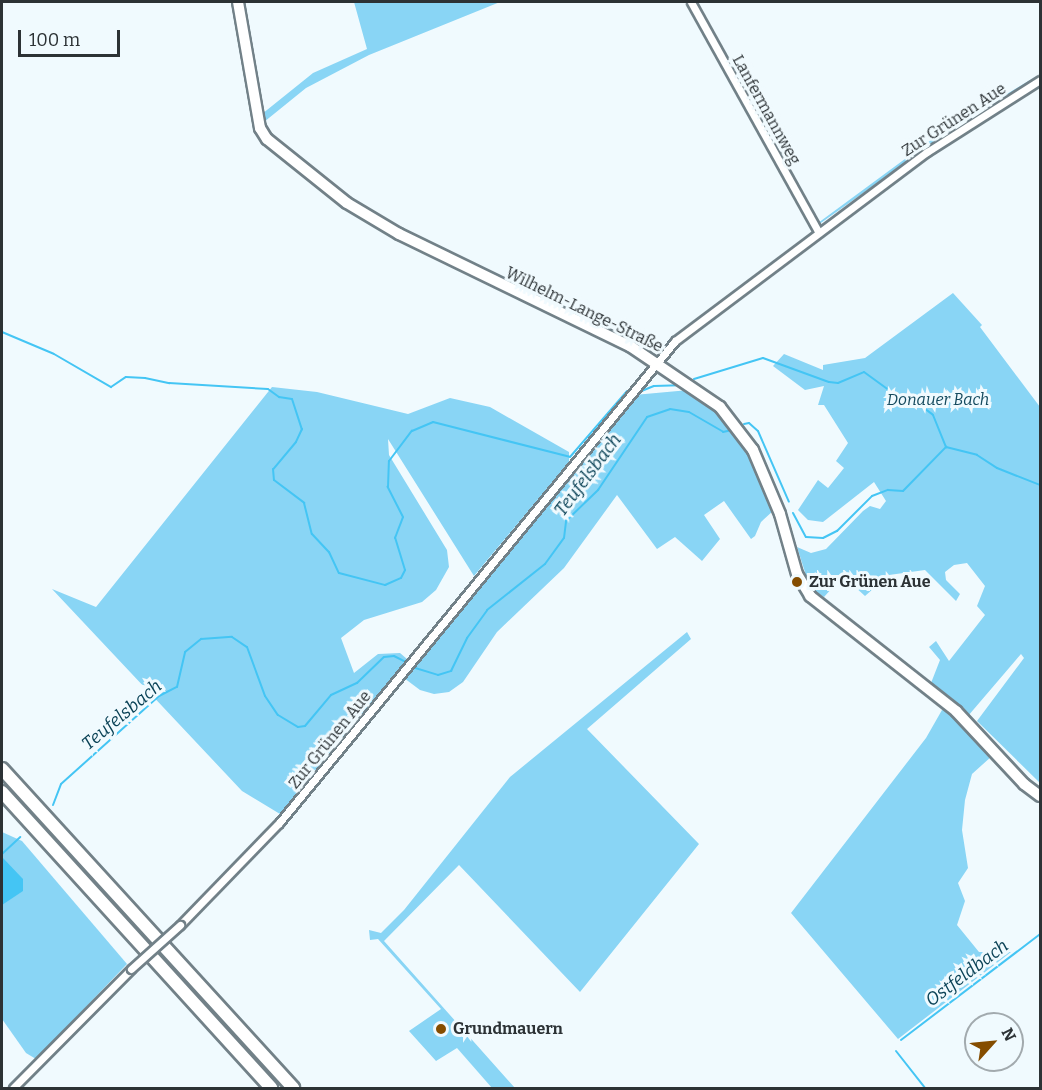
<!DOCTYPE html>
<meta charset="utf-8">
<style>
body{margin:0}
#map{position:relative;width:1042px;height:1090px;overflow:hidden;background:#f0fafe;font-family:Bitter,serif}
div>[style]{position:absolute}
.green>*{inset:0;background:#89d5f5}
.water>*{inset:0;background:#44c5f4}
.stream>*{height:2px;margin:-1px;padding:0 1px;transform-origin:1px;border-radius:1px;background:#44c5f4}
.roads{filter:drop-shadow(2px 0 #728188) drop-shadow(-2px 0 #728188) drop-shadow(0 2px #728188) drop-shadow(0 -2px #728188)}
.street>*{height:7px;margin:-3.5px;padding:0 3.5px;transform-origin:3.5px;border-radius:3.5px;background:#fff}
.secondary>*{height:10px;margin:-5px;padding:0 5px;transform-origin:5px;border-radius:5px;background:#fff}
.highway>*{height:12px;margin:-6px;padding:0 6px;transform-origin:6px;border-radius:6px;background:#fff}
.bridges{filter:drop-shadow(2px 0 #728188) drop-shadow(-2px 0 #728188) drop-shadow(0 2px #728188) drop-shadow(0 -2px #728188)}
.street-bridge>*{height:7px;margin:-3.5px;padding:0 3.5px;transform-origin:3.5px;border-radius:3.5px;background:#fff}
.dots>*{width:16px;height:16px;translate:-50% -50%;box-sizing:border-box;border:3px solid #f0fafe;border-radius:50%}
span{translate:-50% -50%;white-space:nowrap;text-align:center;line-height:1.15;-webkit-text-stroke:6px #f0fafe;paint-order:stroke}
.street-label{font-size:16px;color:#2c3235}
.park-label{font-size:16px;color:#154a5e;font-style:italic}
.poi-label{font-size:16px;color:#2c3235;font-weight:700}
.left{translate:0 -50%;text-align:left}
.water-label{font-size:18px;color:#0a4256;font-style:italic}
.frame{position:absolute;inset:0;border:3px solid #2c3235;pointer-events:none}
.north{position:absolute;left:964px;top:1012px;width:60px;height:60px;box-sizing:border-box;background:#f0fafe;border:2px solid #a2aaae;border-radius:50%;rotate:63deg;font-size:16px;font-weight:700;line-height:24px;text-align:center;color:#2c3235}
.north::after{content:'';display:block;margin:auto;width:21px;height:27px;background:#854d00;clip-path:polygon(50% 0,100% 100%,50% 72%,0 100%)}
.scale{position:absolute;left:18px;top:30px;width:102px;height:27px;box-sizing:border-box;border:3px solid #2c3235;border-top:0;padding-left:8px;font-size:18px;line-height:21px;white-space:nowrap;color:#2c3235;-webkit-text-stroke:4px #f0fafe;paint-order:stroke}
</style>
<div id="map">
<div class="green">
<div style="clip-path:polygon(354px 2px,500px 2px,369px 55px,306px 88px,264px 122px,262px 114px,313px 73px,367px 49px)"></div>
<div style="clip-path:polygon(1040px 74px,931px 145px,818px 225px,814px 219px,818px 223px,928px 142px)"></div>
<div style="clip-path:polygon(953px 293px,982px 325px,980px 327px,1040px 407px,1040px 783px,977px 721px,1024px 658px,1021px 654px,968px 716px,931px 683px,940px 660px,929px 647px,936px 641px,949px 661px,985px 615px,977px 606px,985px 586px,967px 563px,954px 565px,945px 572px,946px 580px,960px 594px,956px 601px,925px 570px,889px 575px,865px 596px,843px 576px,824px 597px,810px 588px,797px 547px,811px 553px,826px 549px,863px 511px,870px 506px,880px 509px,886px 501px,874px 482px,823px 522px,808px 520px,798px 510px,818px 480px,828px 488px,844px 468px,836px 461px,848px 443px,824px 405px,818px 405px,824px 386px,805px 390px,773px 366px,784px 354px,823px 370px,823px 365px,865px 358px)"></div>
<div style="clip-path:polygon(272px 387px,317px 392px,408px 414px,450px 398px,490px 407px,569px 452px,569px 462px,474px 576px,388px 439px,389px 455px,447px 550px,449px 567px,436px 590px,422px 602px,364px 620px,341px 638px,354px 673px,378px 654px,400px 653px,407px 659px,280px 814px,242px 791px,52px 589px,96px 607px)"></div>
<div style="clip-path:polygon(689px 390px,732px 424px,744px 441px,774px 510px,761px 522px,755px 536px,751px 539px,724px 501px,704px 515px,720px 539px,702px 561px,675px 537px,657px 549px,617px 495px,564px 568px,497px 632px,463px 682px,449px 692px,434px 694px,420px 690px,404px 678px,634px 395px)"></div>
<div style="clip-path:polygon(687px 632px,691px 639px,587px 729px,699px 844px,580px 992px,459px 865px,384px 941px,515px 1088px,492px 1088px,457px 1048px,436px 1061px,409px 1031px,441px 1009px,378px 939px,370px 940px,369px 930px,381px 933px,404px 910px,510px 777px)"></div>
<div style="clip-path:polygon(942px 710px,949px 711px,992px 756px,972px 774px,965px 800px,962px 830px,968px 868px,958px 883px,965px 901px,957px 925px,979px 952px,1011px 952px,898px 1039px,791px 913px,926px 738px)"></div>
<div style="clip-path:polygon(2px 832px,22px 841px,127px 964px,36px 1059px,26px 1053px,2px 1019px)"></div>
</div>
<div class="water">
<div style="clip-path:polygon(2px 857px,23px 879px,23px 891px,2px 905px)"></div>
</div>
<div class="stream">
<div style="left:2px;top:332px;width:56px;rotate:22.9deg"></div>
<div style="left:54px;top:354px;width:66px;rotate:30.1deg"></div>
<div style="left:111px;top:387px;width:18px;rotate:-34deg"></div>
<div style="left:126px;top:377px;width:19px;rotate:3deg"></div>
<div style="left:145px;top:378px;width:25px;rotate:12deg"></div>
<div style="left:169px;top:383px;width:99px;rotate:3.5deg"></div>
<div style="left:268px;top:389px;width:14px;rotate:36deg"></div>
<div style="left:279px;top:397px;width:13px;rotate:9deg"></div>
<div style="left:292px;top:399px;width:32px;rotate:72deg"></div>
<div style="left:302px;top:429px;width:14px;rotate:115deg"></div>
<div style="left:296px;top:442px;width:35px;rotate:130deg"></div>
<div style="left:273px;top:469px;width:11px;rotate:85deg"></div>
<div style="left:274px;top:480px;width:38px;rotate:37deg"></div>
<div style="left:304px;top:503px;width:32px;rotate:76deg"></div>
<div style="left:312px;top:534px;width:25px;rotate:47deg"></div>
<div style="left:329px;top:552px;width:23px;rotate:65deg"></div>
<div style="left:339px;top:573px;width:48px;rotate:14.6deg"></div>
<div style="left:385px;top:585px;width:17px;rotate:-24deg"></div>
<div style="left:401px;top:578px;width:9px;rotate:-63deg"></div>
<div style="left:405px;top:570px;width:34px;rotate:-107deg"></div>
<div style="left:395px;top:538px;width:22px;rotate:-69deg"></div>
<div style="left:403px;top:517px;width:34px;rotate:-117deg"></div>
<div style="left:388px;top:487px;width:26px;rotate:-88deg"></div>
<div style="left:389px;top:461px;width:38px;rotate:-53deg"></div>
<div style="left:412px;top:431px;width:23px;rotate:-23deg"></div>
<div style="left:433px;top:422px;width:141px;rotate:14.3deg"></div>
<div style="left:570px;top:457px;width:87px;rotate:-49.2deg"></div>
<div style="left:694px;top:379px;width:72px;rotate:-16.9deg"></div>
<div style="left:763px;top:358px;width:70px;rotate:20deg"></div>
<div style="left:829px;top:382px;width:9px;rotate:6deg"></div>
<div style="left:838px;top:383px;width:28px;rotate:-23deg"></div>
<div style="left:864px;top:372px;width:37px;rotate:36deg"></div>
<div style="left:894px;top:394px;width:19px;rotate:16deg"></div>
<div style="left:912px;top:399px;width:26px;rotate:37deg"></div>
<div style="left:933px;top:415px;width:35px;rotate:68deg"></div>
<div style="left:946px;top:447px;width:32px;rotate:14deg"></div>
<div style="left:977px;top:455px;width:24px;rotate:33deg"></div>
<div style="left:997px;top:468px;width:46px;rotate:21.6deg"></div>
<div style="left:639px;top:392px;width:16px;rotate:-22deg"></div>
<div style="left:654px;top:386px;width:25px;rotate:-2deg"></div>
<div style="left:744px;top:424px;width:5px;rotate:-11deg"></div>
<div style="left:749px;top:423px;width:12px;rotate:42deg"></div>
<div style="left:758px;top:431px;width:77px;rotate:66.4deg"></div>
<div style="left:793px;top:513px;width:27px;rotate:62deg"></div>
<div style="left:806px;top:537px;width:17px;rotate:3deg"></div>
<div style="left:823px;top:538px;width:16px;rotate:-27deg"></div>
<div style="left:837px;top:531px;width:49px;rotate:-45deg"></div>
<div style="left:872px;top:496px;width:17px;rotate:-21deg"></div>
<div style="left:888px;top:490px;width:15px;rotate:4deg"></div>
<div style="left:903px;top:491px;width:62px;rotate:-45.7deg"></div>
<div style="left:412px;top:667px;width:27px;rotate:17deg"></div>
<div style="left:438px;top:675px;width:14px;rotate:-17deg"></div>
<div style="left:451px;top:671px;width:37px;rotate:-64deg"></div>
<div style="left:467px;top:638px;width:34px;rotate:-54deg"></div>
<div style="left:487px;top:610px;width:74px;rotate:-38.4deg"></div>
<div style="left:545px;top:564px;width:32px;rotate:-54deg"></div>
<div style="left:564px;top:538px;width:17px;rotate:-83deg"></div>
<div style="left:566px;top:521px;width:45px;rotate:-44.1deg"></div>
<div style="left:598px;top:490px;width:88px;rotate:-56.1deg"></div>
<div style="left:647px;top:417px;width:24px;rotate:-19deg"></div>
<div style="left:670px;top:409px;width:19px;rotate:9deg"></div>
<div style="left:689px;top:412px;width:39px;rotate:30deg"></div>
<div style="left:723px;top:432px;width:9px;rotate:-13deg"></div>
<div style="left:53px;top:805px;width:22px;rotate:-69deg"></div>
<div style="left:61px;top:784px;width:132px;rotate:-41.9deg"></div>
<div style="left:159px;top:696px;width:20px;rotate:-27deg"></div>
<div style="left:177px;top:687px;width:36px;rotate:-77deg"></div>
<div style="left:185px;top:652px;width:21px;rotate:-39deg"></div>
<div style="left:201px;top:639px;width:31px;rotate:-4deg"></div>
<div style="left:232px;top:637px;width:18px;rotate:34deg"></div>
<div style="left:247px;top:647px;width:52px;rotate:69.8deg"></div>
<div style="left:265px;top:696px;width:23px;rotate:56deg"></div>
<div style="left:278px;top:715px;width:23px;rotate:31deg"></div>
<div style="left:298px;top:727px;width:7px;rotate:-8deg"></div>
<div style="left:305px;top:726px;width:40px;rotate:-50deg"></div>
<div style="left:331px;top:695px;width:29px;rotate:-25deg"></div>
<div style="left:357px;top:683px;width:37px;rotate:-44deg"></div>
<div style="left:384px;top:657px;width:10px;rotate:-6deg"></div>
<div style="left:394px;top:656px;width:13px;rotate:27deg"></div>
<div style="left:2px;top:854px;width:25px;rotate:-43deg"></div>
<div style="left:901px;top:1040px;width:175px;rotate:-37.3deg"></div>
<div style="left:896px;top:1051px;width:47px;rotate:51.9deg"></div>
</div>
<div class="roads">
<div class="street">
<div style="left:691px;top:2px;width:262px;rotate:61deg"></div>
<div style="left:180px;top:925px;width:142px;rotate:-45.9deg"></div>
<div style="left:279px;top:823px;width:624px;rotate:-50.59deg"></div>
<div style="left:675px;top:341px;width:315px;rotate:-36.9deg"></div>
<div style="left:927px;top:152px;width:134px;rotate:-32.5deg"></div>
<div style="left:13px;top:1088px;width:168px;rotate:-45.2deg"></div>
</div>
<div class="secondary">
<div style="left:238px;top:2px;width:128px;rotate:80.1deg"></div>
<div style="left:260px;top:128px;width:13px;rotate:58deg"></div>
<div style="left:267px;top:139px;width:102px;rotate:38.7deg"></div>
<div style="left:347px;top:203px;width:61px;rotate:30.8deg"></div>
<div style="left:399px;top:234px;width:257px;rotate:25.9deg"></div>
<div style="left:630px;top:346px;width:109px;rotate:34.1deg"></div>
<div style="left:720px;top:407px;width:54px;rotate:52.5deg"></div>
<div style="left:753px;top:450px;width:69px;rotate:67.1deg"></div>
<div style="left:780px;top:514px;width:62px;rotate:74.2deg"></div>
<div style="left:797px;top:574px;width:26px;rotate:59deg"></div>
<div style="left:810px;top:596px;width:186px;rotate:38.2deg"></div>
<div style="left:956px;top:711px;width:100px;rotate:47deg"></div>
<div style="left:1024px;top:784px;width:20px;rotate:37deg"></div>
</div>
<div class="highway">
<div style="left:2px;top:769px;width:432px;rotate:47.6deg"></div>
<div style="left:2px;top:792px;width:400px;rotate:47.7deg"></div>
</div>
</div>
<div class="bridges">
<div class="street-bridge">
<div style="left:131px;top:969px;width:66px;rotate:-41.9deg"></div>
</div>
</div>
<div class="dots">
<div style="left:797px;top:582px;background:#854d00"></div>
<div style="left:441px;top:1029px;background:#854d00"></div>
</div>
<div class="street-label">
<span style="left:766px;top:110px;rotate:61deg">Lanfermannweg</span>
<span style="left:954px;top:120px;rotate:-33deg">Zur Grünen Aue</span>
<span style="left:584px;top:310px;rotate:26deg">Wilhelm-Lange-Straße</span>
<span style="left:330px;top:740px;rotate:-51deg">Zur Grünen Aue</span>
</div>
<div class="park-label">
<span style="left:938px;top:400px">Donauer Bach</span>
</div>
<div class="poi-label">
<span class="left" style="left:809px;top:582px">Zur Grünen Aue</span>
<span class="left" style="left:453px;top:1029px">Grundmauern</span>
</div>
<div class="water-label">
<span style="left:588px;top:475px;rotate:-53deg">Teufelsbach</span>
<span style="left:122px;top:715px;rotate:-40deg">Teufelsbach</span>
<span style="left:967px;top:973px;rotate:-37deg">Ostfeldbach</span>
</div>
<div class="frame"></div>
<div class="north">N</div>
<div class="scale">100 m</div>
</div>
